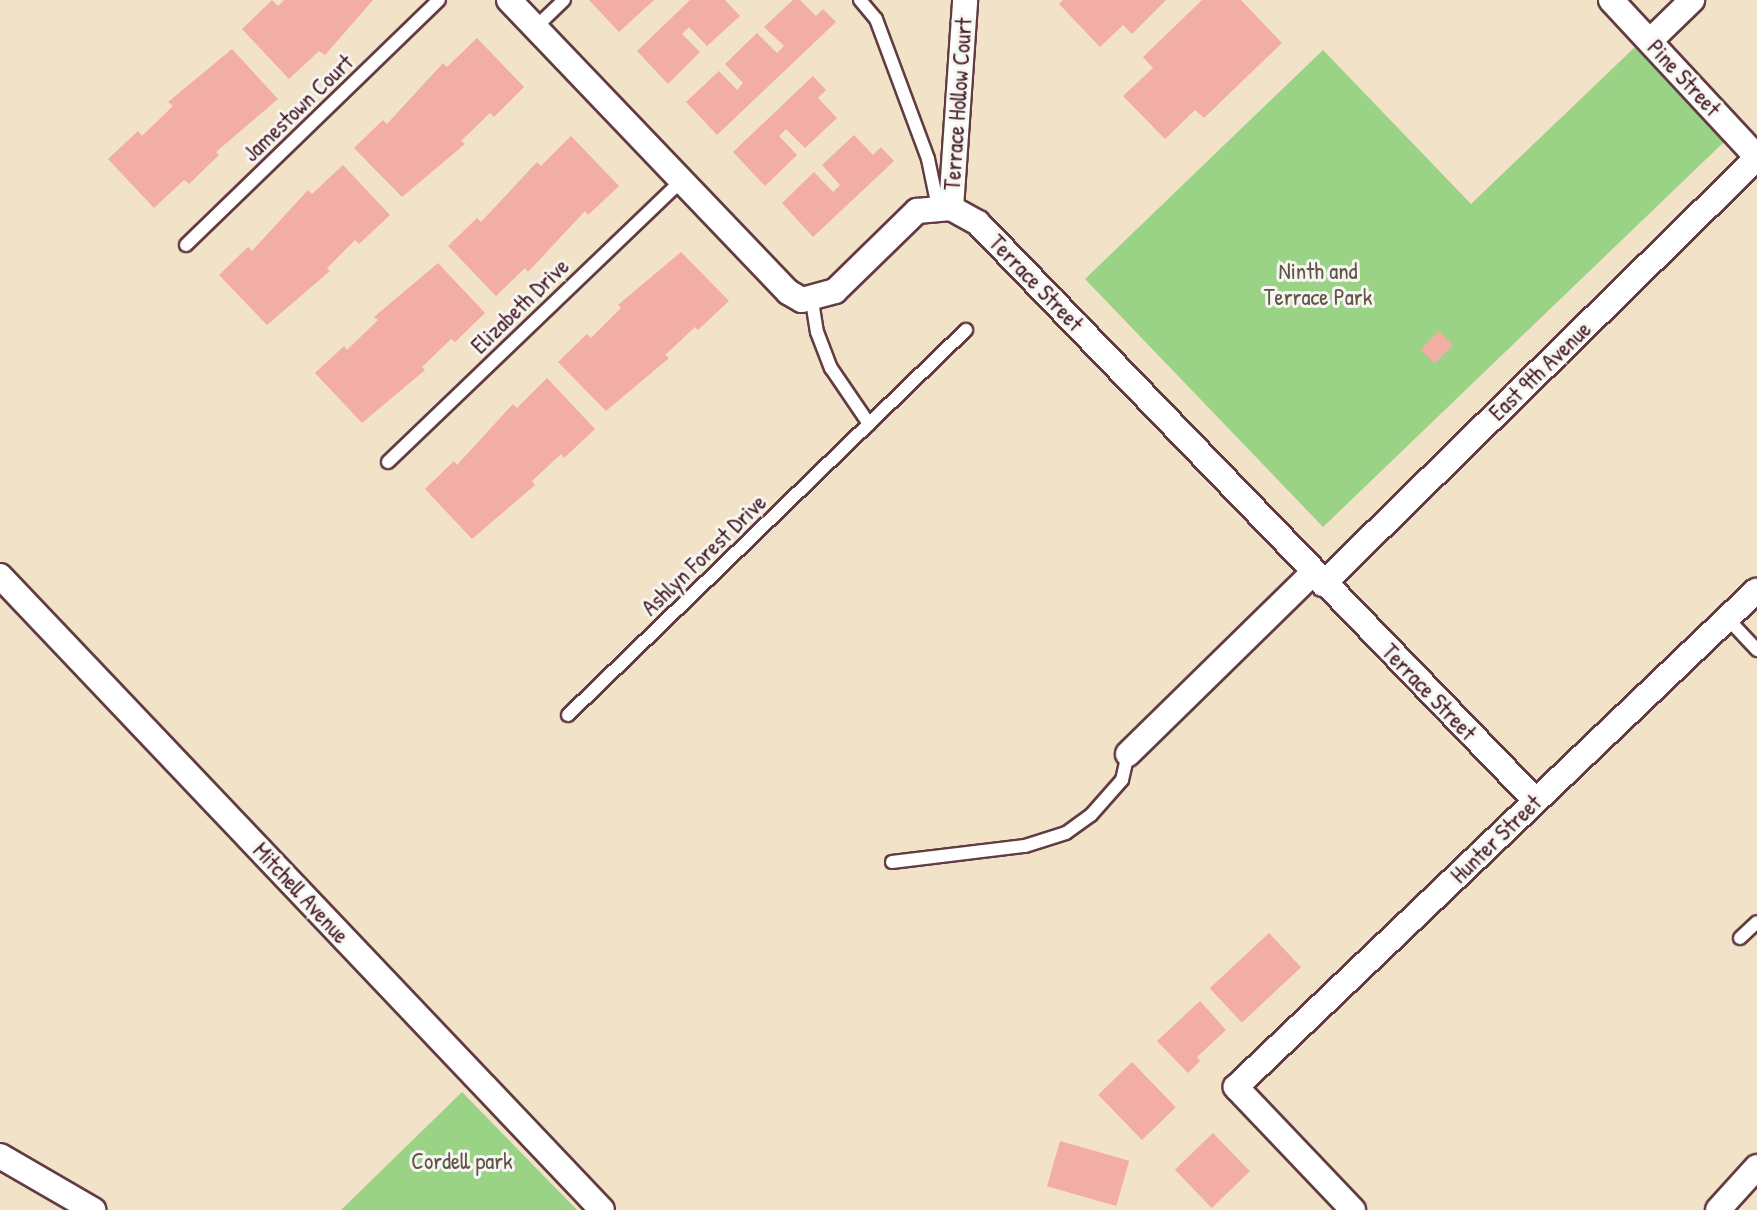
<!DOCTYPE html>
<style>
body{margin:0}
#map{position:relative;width:1757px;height:1210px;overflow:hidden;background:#f2e2c8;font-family:"Patrick Hand",sans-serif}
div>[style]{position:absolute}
.green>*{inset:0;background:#9ad386}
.building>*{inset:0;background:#f2ada4;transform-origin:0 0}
.roads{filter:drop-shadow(2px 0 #633c43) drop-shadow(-2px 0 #633c43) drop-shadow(0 2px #633c43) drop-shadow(0 -2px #633c43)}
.service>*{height:12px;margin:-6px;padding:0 6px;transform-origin:6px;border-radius:6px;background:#fff}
.minor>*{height:24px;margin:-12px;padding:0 12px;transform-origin:12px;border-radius:12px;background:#fff}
span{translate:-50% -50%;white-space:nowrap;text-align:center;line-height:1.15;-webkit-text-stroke:6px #f6f6f2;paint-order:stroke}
.street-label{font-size:23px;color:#4a1f2b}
.park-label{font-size:23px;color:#625546}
</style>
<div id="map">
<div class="green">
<div style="clip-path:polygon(1635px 47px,1725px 141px,1323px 527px,1085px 279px,1323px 50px,1471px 204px)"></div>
<div style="clip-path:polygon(462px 1092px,577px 1210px,341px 1210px)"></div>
</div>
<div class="building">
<div style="clip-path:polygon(272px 0,278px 6px,284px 0,373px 0,325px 55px,319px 51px,289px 79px,242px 29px)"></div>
<div style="clip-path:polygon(589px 0,654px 0,619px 32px)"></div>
<div style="clip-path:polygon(690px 0,725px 0,740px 16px,707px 46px,689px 27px,682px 34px,700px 52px,668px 84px,637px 51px)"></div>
<div style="clip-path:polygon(793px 0,800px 0,816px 16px,823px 9px,836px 22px,717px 135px,686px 102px,719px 71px,737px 90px,743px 83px,725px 64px,757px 33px,777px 53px,784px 46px,764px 27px)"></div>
<div style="clip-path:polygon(1063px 0,1166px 0,1132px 34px,1123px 25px,1100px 47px,1059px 4px)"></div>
<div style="clip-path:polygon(1202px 0,1241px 0,1282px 43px,1204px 118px,1195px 110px,1165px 139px,1123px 96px,1153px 68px,1143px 57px)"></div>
<div style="clip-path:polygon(477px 38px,524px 87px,494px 117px,490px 113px,461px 141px,465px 144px,402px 197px,354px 148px,383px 120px,387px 124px,443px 63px,447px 67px)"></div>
<div style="clip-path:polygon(232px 49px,278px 99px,216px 152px,219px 155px,189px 184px,184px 180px,154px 208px,108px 159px,138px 131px,142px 136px,173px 106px,168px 102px)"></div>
<div style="clip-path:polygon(813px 76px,826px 90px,818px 98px,837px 118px,805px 148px,786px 129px,779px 136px,797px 155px,765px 186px,733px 152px)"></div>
<div style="clip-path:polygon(854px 135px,873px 155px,881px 147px,894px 161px,813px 237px,782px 203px,814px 172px,833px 192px,840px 185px,822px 165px)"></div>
<div style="clip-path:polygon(571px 136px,619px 186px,588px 215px,585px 211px,528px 272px,525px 268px,496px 296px,448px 246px,477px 218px,481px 222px,537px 162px,541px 166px)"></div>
<div style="clip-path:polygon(343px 165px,390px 215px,359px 244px,355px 240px,327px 268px,330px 271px,267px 325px,219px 275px,248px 247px,252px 251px,308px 190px,312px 194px)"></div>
<div style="clip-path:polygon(681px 252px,729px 301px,698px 330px,695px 327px,665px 355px,669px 358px,606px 411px,558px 362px,587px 334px,591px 338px,621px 308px,618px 305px)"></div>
<div style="clip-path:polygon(438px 263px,485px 313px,455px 342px,451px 339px,422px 367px,425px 370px,362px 423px,315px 373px,344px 346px,347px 350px,378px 320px,374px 317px)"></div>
<div style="left:1439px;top:331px;width:20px;height:26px;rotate:45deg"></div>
<div style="clip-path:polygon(547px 378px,595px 429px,564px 458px,561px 454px,532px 481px,535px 485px,472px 539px,425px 489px,454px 461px,457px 465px,513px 404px,517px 408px)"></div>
<div style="left:1269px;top:933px;width:47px;height:81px;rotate:47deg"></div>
<div style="clip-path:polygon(1200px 1001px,1226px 1030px,1197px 1057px,1200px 1061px,1188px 1073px,1157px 1041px)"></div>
<div style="left:1132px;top:1062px;width:63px;height:47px;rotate:46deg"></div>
<div style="left:1213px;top:1133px;width:53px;height:53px;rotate:46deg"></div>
<div style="left:1060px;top:1141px;width:72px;height:47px;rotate:16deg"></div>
</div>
<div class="roads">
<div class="service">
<div style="left:860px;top:0;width:25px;rotate:50deg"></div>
<div style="left:876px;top:19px;width:149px;rotate:69.6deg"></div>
<div style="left:928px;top:159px;width:49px;rotate:78.2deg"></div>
<div style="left:535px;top:28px;width:40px;rotate:-44deg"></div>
<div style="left:186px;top:245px;width:352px;rotate:-44.1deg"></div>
<div style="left:812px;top:301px;width:31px;rotate:81deg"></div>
<div style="left:817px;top:332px;width:39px;rotate:69deg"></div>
<div style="left:831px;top:368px;width:68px;rotate:55.8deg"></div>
<div style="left:388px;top:462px;width:406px;rotate:-43.8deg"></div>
<div style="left:1727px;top:618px;width:44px;rotate:46.8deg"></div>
<div style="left:568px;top:715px;width:554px;rotate:-44.05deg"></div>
<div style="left:892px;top:862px;width:134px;rotate:-6.9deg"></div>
<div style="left:1025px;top:846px;width:43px;rotate:-17.6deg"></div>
<div style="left:1066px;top:833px;width:31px;rotate:-36deg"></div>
<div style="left:1091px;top:815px;width:47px;rotate:-48.5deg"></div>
<div style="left:1122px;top:780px;width:27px;rotate:-77deg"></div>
<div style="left:1740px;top:938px;width:23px;rotate:-43deg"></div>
</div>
<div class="minor">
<div style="left:509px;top:0;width:404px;rotate:46.3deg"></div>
<div style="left:788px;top:292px;width:16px;rotate:30deg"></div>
<div style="left:802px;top:300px;width:34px;rotate:-15deg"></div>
<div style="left:835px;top:291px;width:115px;rotate:-44.3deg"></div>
<div style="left:917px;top:211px;width:34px;rotate:-5deg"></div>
<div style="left:951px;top:208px;width:31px;rotate:29deg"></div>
<div style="left:978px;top:223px;width:803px;rotate:46.01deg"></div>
<div style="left:1611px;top:0;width:214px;rotate:47.1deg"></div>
<div style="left:1650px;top:41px;width:59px;rotate:-44.3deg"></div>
<div style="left:951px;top:208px;width:208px;rotate:-86.1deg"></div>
<div style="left:0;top:576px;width:874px;rotate:46.48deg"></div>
<div style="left:1323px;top:584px;width:608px;rotate:-44.47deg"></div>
<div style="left:1128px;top:754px;width:259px;rotate:-44.4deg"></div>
<div style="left:0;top:1156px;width:108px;rotate:30.1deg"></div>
<div style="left:1353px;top:1210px;width:170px;rotate:-133.6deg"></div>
<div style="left:1236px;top:1087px;width:719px;rotate:-43.65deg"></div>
<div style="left:1718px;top:1210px;width:58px;rotate:-47.8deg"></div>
</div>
</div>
<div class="street-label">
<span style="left:1684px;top:78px;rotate:47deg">Pine Street</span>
<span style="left:958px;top:104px;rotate:-86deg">Terrace Hollow Court</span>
<span style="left:298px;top:108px;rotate:-44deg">Jamestown Court</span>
<span style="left:1036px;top:283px;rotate:46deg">Terrace Street</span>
<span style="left:520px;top:306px;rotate:-44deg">Elizabeth Drive</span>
<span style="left:1540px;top:371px;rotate:-44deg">East 9th Avenue</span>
<span style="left:704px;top:555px;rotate:-44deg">Ashlyn Forest Drive</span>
<span style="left:1429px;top:692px;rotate:46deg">Terrace Street</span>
<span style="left:1496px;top:839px;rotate:-44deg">Hunter Street</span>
<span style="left:301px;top:893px;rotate:47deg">Mitchell Avenue</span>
</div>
<div class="park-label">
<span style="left:1318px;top:284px">Ninth and<br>Terrace Park</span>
<span style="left:462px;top:1161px">Cordell park</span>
</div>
</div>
